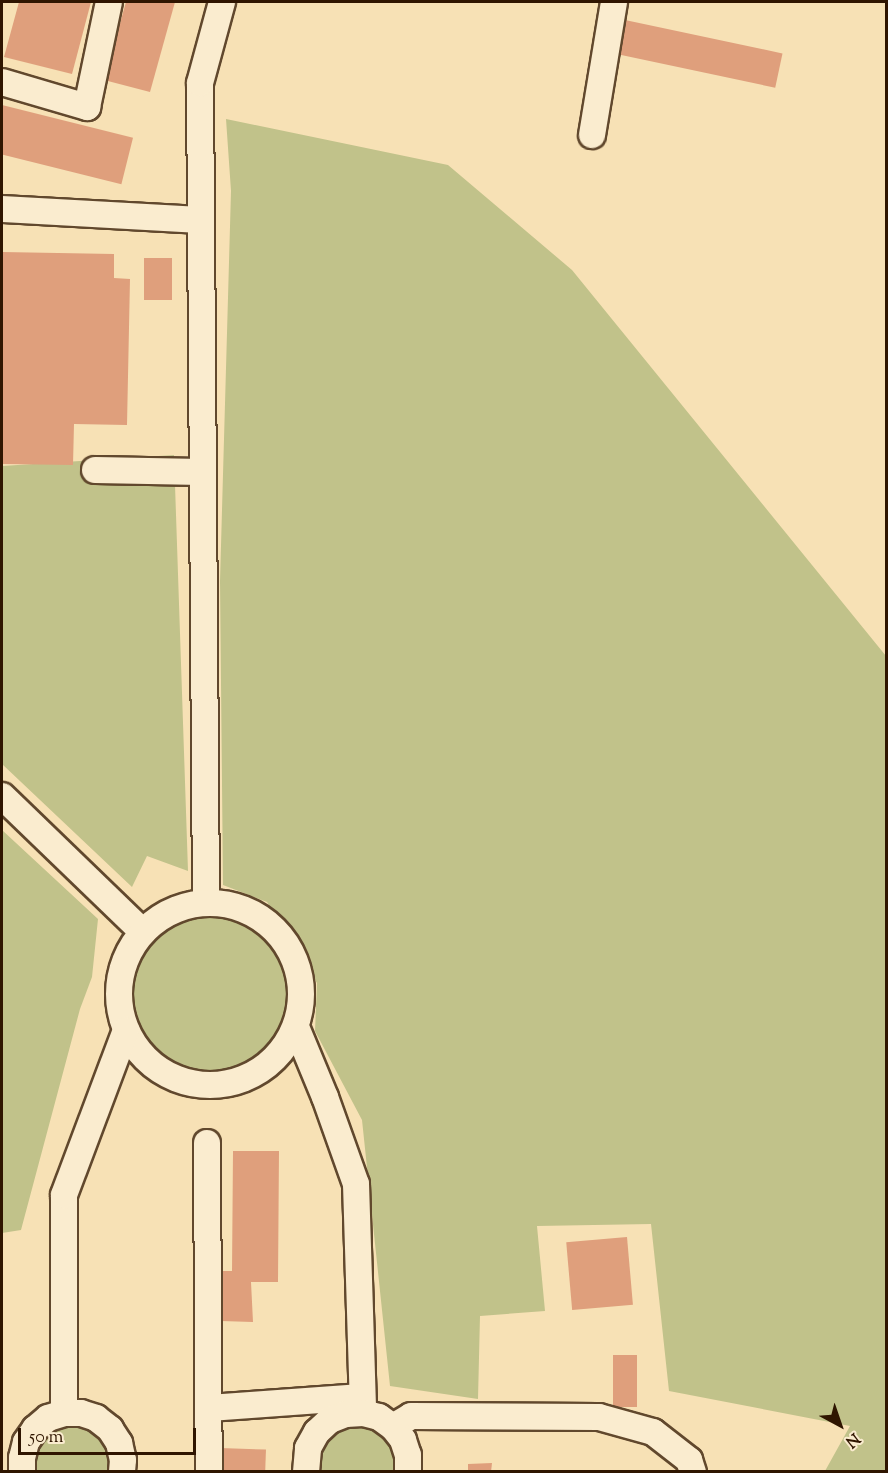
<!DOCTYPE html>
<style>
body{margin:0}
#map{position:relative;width:888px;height:1473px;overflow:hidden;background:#f7e1b5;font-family:"Sorts Mill Goudy",serif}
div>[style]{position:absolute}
.green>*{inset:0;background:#c1c28a}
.round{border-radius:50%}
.building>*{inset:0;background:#df9f7c;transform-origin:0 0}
.roads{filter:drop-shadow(2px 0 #61482d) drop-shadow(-2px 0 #61482d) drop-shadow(0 2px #61482d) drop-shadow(0 -2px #61482d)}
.minor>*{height:26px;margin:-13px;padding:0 13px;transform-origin:13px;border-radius:13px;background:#faeccf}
.minor>.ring{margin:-13px;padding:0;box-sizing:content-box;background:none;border:26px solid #faeccf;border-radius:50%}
span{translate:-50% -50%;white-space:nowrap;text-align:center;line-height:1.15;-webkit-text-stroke:5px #faeccf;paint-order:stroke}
.frame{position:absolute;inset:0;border:3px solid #2f1500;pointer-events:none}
.north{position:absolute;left:810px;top:1395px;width:60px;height:60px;-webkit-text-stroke:4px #faeccf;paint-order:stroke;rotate:140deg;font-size:16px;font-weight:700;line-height:24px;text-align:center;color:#2f1500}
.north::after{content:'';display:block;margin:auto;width:21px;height:27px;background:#2f1500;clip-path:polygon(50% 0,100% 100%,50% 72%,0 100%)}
.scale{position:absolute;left:18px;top:1428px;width:178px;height:27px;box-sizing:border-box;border:3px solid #2f1500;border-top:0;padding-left:8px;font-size:18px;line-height:21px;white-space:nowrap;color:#2f1500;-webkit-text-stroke:4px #faeccf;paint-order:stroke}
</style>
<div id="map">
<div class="green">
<div style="clip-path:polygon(226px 119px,448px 165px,572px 270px,886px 656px,886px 1471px,825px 1471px,850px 1426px,669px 1391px,651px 1224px,537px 1226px,545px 1311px,480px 1316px,478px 1399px,390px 1386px,362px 1120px,315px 1031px,317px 983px,267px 902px,223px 885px,220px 581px,231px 191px)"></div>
<div style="clip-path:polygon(174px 455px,188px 871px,147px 856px,132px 887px,2px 764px,2px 466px)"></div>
<div style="clip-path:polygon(2px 830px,98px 919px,92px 977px,80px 1009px,21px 1230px,2px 1233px)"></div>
<div class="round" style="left:119px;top:903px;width:182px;height:182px"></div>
<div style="clip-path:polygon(379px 1417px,408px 1471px,306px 1471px,317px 1432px)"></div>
<div style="clip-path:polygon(96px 1418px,122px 1471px,22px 1472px,35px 1429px)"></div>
</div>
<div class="building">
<div style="clip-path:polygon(19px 2px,91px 2px,72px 74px,4px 57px)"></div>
<div style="clip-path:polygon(126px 2px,175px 2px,150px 92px,104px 80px)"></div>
<div style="left:625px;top:20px;width:161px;height:35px;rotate:12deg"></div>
<div style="left:2px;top:105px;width:135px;height:48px;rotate:14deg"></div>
<div style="clip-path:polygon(2px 252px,114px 254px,114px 278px,130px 279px,127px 425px,74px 424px,73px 465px,2px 464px)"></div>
<div style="left:144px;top:258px;width:28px;height:42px"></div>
<div style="clip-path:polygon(233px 1151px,279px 1151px,278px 1282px,251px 1282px,253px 1322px,221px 1321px,222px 1271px,232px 1271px)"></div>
<div style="left:627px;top:1237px;width:68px;height:61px;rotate:85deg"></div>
<div style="left:613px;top:1355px;width:24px;height:52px"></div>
<div style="left:220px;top:1448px;width:46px;height:24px;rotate:2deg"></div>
<div style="clip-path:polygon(492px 1463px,491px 1472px,468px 1472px,468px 1464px)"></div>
</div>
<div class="roads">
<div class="minor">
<div style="left:2px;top:82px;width:89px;rotate:16.4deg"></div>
<div style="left:87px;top:107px;width:107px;rotate:-78.2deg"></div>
<div style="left:592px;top:135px;width:135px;rotate:-80.6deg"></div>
<div style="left:2px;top:209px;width:199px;rotate:3.2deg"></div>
<div style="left:95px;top:470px;width:107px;rotate:1.1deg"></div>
<div style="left:2px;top:796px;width:196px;rotate:44deg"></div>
<div style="left:206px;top:902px;width:819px;rotate:-90.42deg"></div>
<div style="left:200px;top:83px;width:84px;rotate:-74.8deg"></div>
<div class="ring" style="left:119px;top:903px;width:156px;height:156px"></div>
<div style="left:296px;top:1027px;width:76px;rotate:67.5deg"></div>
<div style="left:325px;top:1097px;width:92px;rotate:70.4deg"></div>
<div style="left:356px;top:1184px;width:229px;rotate:88.2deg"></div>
<div style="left:207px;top:1143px;width:329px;rotate:89.7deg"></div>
<div style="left:209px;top:1408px;width:153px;rotate:-4.1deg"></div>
<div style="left:64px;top:1413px;width:218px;rotate:-90deg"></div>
<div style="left:64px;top:1195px;width:176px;rotate:-69.4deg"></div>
<div style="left:393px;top:1427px;width:21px;rotate:-31deg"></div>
<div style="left:411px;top:1416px;width:188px;rotate:0.3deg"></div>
<div style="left:599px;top:1417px;width:56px;rotate:15.5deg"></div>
<div style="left:653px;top:1432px;width:46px;rotate:37.9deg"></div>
<div style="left:689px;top:1460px;width:13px;rotate:72deg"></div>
<div style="left:22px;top:1472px;width:14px;rotate:-90deg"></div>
<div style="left:22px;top:1458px;width:16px;rotate:-76deg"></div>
<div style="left:26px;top:1442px;width:16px;rotate:-55deg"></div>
<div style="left:35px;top:1429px;width:17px;rotate:-40deg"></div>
<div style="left:48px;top:1418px;width:17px;rotate:-17deg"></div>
<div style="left:64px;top:1413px;width:17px"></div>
<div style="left:81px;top:1413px;width:16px;rotate:18deg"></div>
<div style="left:96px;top:1418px;width:18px;rotate:38deg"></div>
<div style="left:110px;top:1429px;width:17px;rotate:57deg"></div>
<div style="left:119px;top:1443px;width:17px;rotate:77deg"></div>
<div style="left:123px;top:1460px;width:12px;rotate:95deg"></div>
<div style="left:306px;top:1472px;width:24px;rotate:-85deg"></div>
<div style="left:308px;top:1448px;width:18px;rotate:-61deg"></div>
<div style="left:317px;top:1432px;width:18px;rotate:-43deg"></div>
<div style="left:330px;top:1420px;width:17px;rotate:-21deg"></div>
<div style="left:346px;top:1414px;width:17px;rotate:-3deg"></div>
<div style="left:363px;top:1413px;width:16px;rotate:14deg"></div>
<div style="left:379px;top:1417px;width:17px;rotate:36deg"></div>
<div style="left:393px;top:1427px;width:16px;rotate:52deg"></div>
<div style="left:403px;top:1440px;width:16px;rotate:72deg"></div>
<div style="left:408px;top:1455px;width:17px;rotate:90deg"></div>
</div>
</div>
<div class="frame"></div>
<div class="north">N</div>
<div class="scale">50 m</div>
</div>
